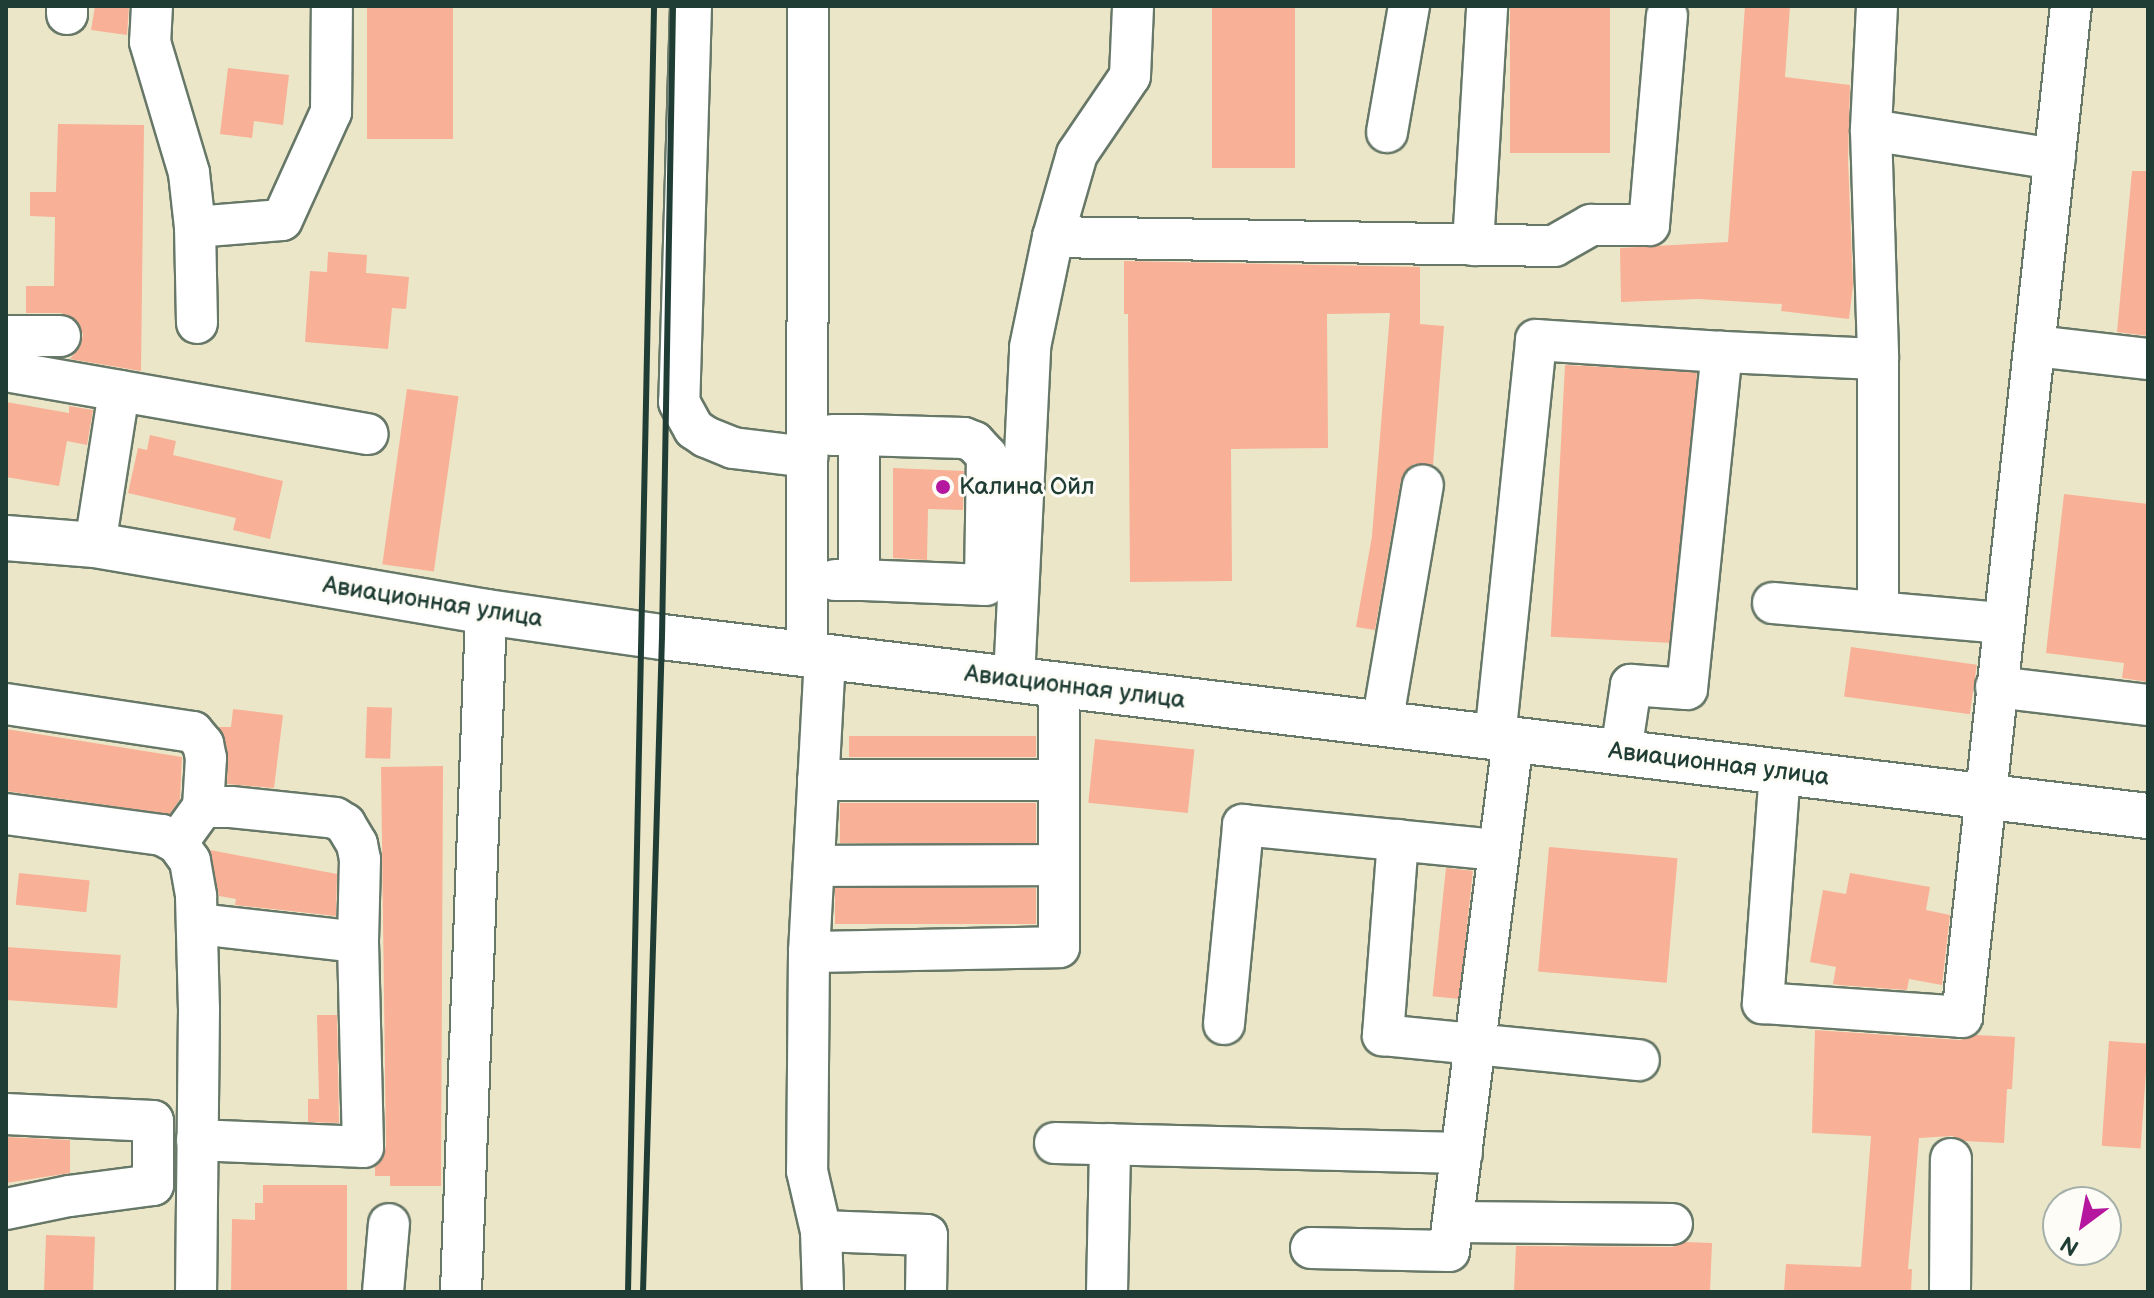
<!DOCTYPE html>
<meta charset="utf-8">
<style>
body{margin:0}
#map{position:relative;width:2154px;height:1298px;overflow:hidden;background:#ece6c8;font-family:"Balsamiq Sans",sans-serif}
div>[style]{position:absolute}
.building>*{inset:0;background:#f8b096;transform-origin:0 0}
.roads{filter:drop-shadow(2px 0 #677868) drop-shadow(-2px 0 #677868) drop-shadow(0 2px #677868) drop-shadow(0 -2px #677868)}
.minor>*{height:40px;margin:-20px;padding:0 20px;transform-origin:20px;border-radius:20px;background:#fff}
.major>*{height:44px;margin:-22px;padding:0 22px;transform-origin:22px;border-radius:22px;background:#fff}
.rail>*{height:6px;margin:-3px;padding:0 3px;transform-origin:3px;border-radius:3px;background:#1f3d34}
.dots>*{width:22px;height:22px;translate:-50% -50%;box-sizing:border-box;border:4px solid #fdfcf7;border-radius:50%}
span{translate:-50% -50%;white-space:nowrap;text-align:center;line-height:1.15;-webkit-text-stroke:6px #fdfcf7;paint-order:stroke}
.poi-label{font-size:24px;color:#1f3d34}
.left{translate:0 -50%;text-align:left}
.street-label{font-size:24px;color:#1f3d34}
.frame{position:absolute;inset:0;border:8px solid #1f3d34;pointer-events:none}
.north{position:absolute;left:2042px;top:1186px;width:80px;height:80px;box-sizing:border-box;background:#fdfcf7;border:2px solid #a4b0a9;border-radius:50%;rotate:212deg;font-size:22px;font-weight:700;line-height:32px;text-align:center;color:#1f3d34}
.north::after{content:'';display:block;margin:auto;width:28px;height:36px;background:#b5179e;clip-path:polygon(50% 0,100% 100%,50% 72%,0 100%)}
</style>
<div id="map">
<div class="building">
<div style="clip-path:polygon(95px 6px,129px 6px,127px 35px,91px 30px)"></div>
<div style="left:367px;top:6px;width:86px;height:133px"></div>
<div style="left:1212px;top:6px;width:83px;height:162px"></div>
<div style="left:1510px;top:6px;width:100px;height:147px"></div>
<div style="clip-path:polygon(1745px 6px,1790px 6px,1785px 77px,1850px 85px,1848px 159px,1853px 286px,1849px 319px,1781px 311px,1782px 304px,1698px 299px,1621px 302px,1620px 248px,1728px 242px)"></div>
<div style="clip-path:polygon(228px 68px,289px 75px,283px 125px,254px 121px,252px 138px,220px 134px)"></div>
<div style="clip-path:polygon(58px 124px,144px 125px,141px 371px,70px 359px,80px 347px,83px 335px,79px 324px,61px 313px,26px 313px,26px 286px,54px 286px,55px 217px,30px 216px,30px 192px,56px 192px)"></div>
<div style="clip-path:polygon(2132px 171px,2148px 171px,2148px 336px,2117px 332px)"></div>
<div style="clip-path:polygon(328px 252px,367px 255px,366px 273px,409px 277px,406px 309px,392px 308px,388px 349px,305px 342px,310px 271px,327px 272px)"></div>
<div style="clip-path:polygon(1124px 261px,1420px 267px,1420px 324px,1444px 326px,1433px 465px,1414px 464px,1401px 480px,1375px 630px,1356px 627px,1372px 536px,1390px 313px,1327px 314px,1328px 448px,1231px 449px,1232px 581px,1130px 582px,1128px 314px,1124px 314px)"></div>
<div style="left:1565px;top:365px;width:132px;height:272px;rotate:3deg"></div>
<div style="left:407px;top:389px;width:52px;height:177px;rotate:8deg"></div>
<div style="clip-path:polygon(6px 402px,69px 413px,69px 406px,93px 410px,87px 445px,67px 441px,59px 486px,6px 477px)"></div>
<div style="clip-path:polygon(150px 435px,176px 441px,173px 455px,283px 481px,270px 539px,233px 530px,236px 518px,128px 493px,138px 448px,147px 450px)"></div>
<div style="clip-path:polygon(893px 468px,964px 471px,963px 510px,928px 509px,927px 560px,893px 558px)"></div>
<div style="clip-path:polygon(2064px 494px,2148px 504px,2148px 682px,2122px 678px,2124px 663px,2046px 653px)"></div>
<div style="left:1851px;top:647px;width:127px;height:50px;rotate:8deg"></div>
<div style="left:367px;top:707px;width:25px;height:51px;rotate:2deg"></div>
<div style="clip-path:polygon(233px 709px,283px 715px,274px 788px,227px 784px,228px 753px,219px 727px,231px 727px)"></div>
<div style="clip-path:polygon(6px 729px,182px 757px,180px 799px,170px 814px,6px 791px)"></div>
<div style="left:1036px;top:736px;width:21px;height:187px;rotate:90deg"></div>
<div style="left:1095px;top:739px;width:100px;height:64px;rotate:6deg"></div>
<div style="clip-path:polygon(443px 766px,441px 1186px,390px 1186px,390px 1176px,375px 1176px,375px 1166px,383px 1158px,386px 1146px,381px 767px)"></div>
<div style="left:840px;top:803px;width:196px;height:40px"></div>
<div style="left:1549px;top:847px;width:129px;height:125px;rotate:5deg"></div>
<div style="clip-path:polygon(210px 850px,337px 874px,336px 916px,235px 905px,236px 899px,219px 896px)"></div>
<div style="left:1446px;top:868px;width:27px;height:129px;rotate:6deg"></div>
<div style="left:19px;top:873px;width:71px;height:32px;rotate:6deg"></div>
<div style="clip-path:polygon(1850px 873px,1930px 887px,1926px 910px,1950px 915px,1942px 985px,1909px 979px,1907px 990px,1839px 985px,1833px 984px,1836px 967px,1810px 962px,1823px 890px,1846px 894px)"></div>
<div style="left:1036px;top:888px;width:36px;height:201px;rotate:90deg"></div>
<div style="left:6px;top:947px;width:115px;height:53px;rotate:4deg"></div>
<div style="clip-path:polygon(317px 1015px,337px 1015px,339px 1123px,308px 1122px,308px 1099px,319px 1099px)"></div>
<div style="clip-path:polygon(1815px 1030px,1960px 1040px,1975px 1035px,2015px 1037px,2012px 1089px,2007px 1089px,2004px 1143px,1964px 1141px,1952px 1136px,1919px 1138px,1908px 1269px,1912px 1269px,1911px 1292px,1784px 1292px,1786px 1264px,1861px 1267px,1871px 1136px,1812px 1133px)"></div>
<div style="left:2109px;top:1041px;width:39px;height:105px;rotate:4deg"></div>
<div style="clip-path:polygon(6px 1137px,70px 1140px,70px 1173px,6px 1183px)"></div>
<div style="clip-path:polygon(263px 1185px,347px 1185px,347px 1292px,231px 1292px,232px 1219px,255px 1220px,255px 1203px,263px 1203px)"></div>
<div style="left:46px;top:1235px;width:49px;height:57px;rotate:2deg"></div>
<div style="clip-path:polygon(1685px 1242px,1712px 1243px,1710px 1292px,1514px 1292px,1516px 1246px,1672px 1247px)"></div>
</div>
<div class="roads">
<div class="minor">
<div style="left:152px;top:6px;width:36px;rotate:93deg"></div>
<div style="left:150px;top:42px;width:137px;rotate:73.4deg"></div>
<div style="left:189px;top:173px;width:54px;rotate:83.7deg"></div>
<div style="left:195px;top:227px;width:96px;rotate:88.8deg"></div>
<div style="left:691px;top:6px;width:396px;rotate:91.7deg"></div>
<div style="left:679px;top:402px;width:31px;rotate:61deg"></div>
<div style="left:694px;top:429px;width:14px;rotate:34deg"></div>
<div style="left:706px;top:437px;width:29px;rotate:22deg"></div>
<div style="left:733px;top:448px;width:75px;rotate:6.9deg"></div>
<div style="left:1877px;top:6px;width:124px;rotate:92.8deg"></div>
<div style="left:1871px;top:130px;width:229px;rotate:88.2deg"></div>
<div style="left:1878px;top:359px;width:251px;rotate:90deg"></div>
<div style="left:67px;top:14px;width:8px;rotate:-90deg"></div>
<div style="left:1871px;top:130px;width:186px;rotate:9deg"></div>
<div style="left:1387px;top:132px;width:128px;rotate:-80.1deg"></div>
<div style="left:195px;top:227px;width:87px;rotate:-4.6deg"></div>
<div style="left:282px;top:220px;width:119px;rotate:-65.6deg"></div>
<div style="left:331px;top:112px;width:106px;rotate:-89.5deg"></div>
<div style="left:1053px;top:237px;width:86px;rotate:-73.9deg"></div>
<div style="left:1077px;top:154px;width:94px;rotate:-55.8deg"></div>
<div style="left:1130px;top:76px;width:70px;rotate:-87.5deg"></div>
<div style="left:1473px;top:245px;width:239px;rotate:-86.6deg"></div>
<div style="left:6px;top:336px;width:54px"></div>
<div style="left:2035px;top:346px;width:114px;rotate:6.6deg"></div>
<div style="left:6px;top:371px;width:367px;rotate:9.9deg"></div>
<div style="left:832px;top:435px;width:27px"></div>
<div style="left:859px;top:435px;width:145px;rotate:90deg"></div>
<div style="left:859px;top:580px;width:24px;rotate:180deg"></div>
<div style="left:859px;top:435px;width:105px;rotate:1.6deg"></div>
<div style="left:964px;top:438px;width:11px;rotate:22deg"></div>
<div style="left:974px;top:442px;width:19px;rotate:47deg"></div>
<div style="left:987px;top:456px;width:129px;rotate:90.9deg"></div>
<div style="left:985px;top:585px;width:126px;rotate:-177.7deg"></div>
<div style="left:95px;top:545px;width:156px;rotate:-81.1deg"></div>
<div style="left:1773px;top:603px;width:231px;rotate:5deg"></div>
<div style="left:807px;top:655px;width:649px;rotate:-89.91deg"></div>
<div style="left:825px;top:657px;width:295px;rotate:93.1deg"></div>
<div style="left:809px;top:952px;width:219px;rotate:90.5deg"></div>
<div style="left:807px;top:1171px;width:62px;rotate:76.9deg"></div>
<div style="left:821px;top:1231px;width:106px;rotate:2.2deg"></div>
<div style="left:927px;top:1235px;width:57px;rotate:91deg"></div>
<div style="left:1014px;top:679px;width:332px;rotate:-87.2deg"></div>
<div style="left:1030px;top:347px;width:112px;rotate:-78.2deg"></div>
<div style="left:1053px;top:237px;width:501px;rotate:1.03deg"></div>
<div style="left:1554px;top:246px;width:43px;rotate:-29.6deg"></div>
<div style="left:1591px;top:225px;width:58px"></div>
<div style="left:1649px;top:225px;width:210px;rotate:-85.1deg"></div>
<div style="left:1996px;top:687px;width:153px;rotate:6.8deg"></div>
<div style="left:6px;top:704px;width:189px;rotate:8.5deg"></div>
<div style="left:193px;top:732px;width:16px;rotate:50deg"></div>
<div style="left:203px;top:744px;width:14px;rotate:78deg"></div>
<div style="left:206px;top:758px;width:49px;rotate:93.5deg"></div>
<div style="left:1382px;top:724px;width:242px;rotate:-80.3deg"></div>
<div style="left:1495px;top:738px;width:400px;rotate:-84.1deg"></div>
<div style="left:1536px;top:340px;width:186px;rotate:3.7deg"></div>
<div style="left:1621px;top:752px;width:68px;rotate:-81.5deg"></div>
<div style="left:1631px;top:685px;width:56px;rotate:4.1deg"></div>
<div style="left:1687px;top:689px;width:339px;rotate:-84.1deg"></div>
<div style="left:1722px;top:352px;width:156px;rotate:2.6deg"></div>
<div style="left:1780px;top:771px;width:233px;rotate:94.2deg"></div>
<div style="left:1763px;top:1003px;width:199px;rotate:4deg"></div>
<div style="left:1962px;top:1017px;width:1017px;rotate:-83.85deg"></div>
<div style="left:818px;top:780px;width:241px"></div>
<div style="left:6px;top:814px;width:157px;rotate:7.7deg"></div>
<div style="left:162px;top:835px;width:17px;rotate:28deg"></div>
<div style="left:177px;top:843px;width:22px;rotate:54deg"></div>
<div style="left:190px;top:861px;width:36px;rotate:80deg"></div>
<div style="left:196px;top:896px;width:113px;rotate:88.5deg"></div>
<div style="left:199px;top:1009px;width:283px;rotate:90.6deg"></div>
<div style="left:1398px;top:840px;width:196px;rotate:94.4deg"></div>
<div style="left:1383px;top:1035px;width:257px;rotate:5.6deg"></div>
<div style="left:177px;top:843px;width:44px;rotate:-54.2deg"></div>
<div style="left:203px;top:807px;width:28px"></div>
<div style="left:231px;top:807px;width:105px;rotate:6deg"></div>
<div style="left:335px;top:818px;width:12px;rotate:31deg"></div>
<div style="left:345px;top:824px;width:23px;rotate:59deg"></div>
<div style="left:357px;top:844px;width:15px;rotate:79deg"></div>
<div style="left:360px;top:859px;width:83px;rotate:91.4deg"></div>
<div style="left:358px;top:942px;width:162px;rotate:-173.6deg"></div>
<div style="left:814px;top:866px;width:245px;rotate:-0.2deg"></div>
<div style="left:809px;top:952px;width:250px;rotate:-1.1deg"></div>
<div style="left:1059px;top:947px;width:261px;rotate:-90deg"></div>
<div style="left:1224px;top:1024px;width:200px;rotate:-84.5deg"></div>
<div style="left:1243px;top:825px;width:257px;rotate:5.6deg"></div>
<div style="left:6px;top:1114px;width:147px;rotate:2.7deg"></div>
<div style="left:153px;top:1121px;width:64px;rotate:90deg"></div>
<div style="left:153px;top:1185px;width:85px;rotate:172.5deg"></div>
<div style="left:69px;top:1196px;width:64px;rotate:168.3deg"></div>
<div style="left:197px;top:1140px;width:166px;rotate:2.4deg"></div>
<div style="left:363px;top:1147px;width:205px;rotate:-91.4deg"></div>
<div style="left:1055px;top:1143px;width:407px;rotate:1.4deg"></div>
<div style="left:1453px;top:1222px;width:219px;rotate:0.5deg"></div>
<div style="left:821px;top:1231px;width:61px;rotate:88.1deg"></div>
<div style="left:1311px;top:1248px;width:138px;rotate:1.2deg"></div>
<div style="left:1449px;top:1251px;width:515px;rotate:-82.86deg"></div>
<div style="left:383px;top:1292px;width:68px;rotate:-85deg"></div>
<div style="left:461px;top:1292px;width:680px;rotate:-87.89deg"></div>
<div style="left:1107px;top:1292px;width:148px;rotate:-88.8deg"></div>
<div style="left:1950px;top:1292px;width:133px;rotate:-89.6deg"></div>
</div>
<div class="major">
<div style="left:6px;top:538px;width:89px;rotate:4.5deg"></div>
<div style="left:95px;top:545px;width:397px;rotate:9.7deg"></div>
<div style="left:486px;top:612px;width:178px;rotate:8.1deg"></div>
<div style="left:662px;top:637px;width:1497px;rotate:6.87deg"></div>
</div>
</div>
<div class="rail">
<div style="left:628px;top:1292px;width:1286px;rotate:-88.84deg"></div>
<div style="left:643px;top:1292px;width:655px;rotate:-88.34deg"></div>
<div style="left:662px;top:637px;width:631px;rotate:-89deg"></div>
</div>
<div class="dots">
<div style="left:943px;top:487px;background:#b5179e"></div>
</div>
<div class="poi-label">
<span class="left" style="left:959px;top:487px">Калина Ойл</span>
</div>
<div class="street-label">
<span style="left:433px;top:602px;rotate:9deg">Авиационная улица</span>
<span style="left:1075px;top:687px;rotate:7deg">Авиационная улица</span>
<span style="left:1719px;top:764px;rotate:7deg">Авиационная улица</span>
</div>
<div class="frame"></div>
<div class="north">N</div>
</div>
